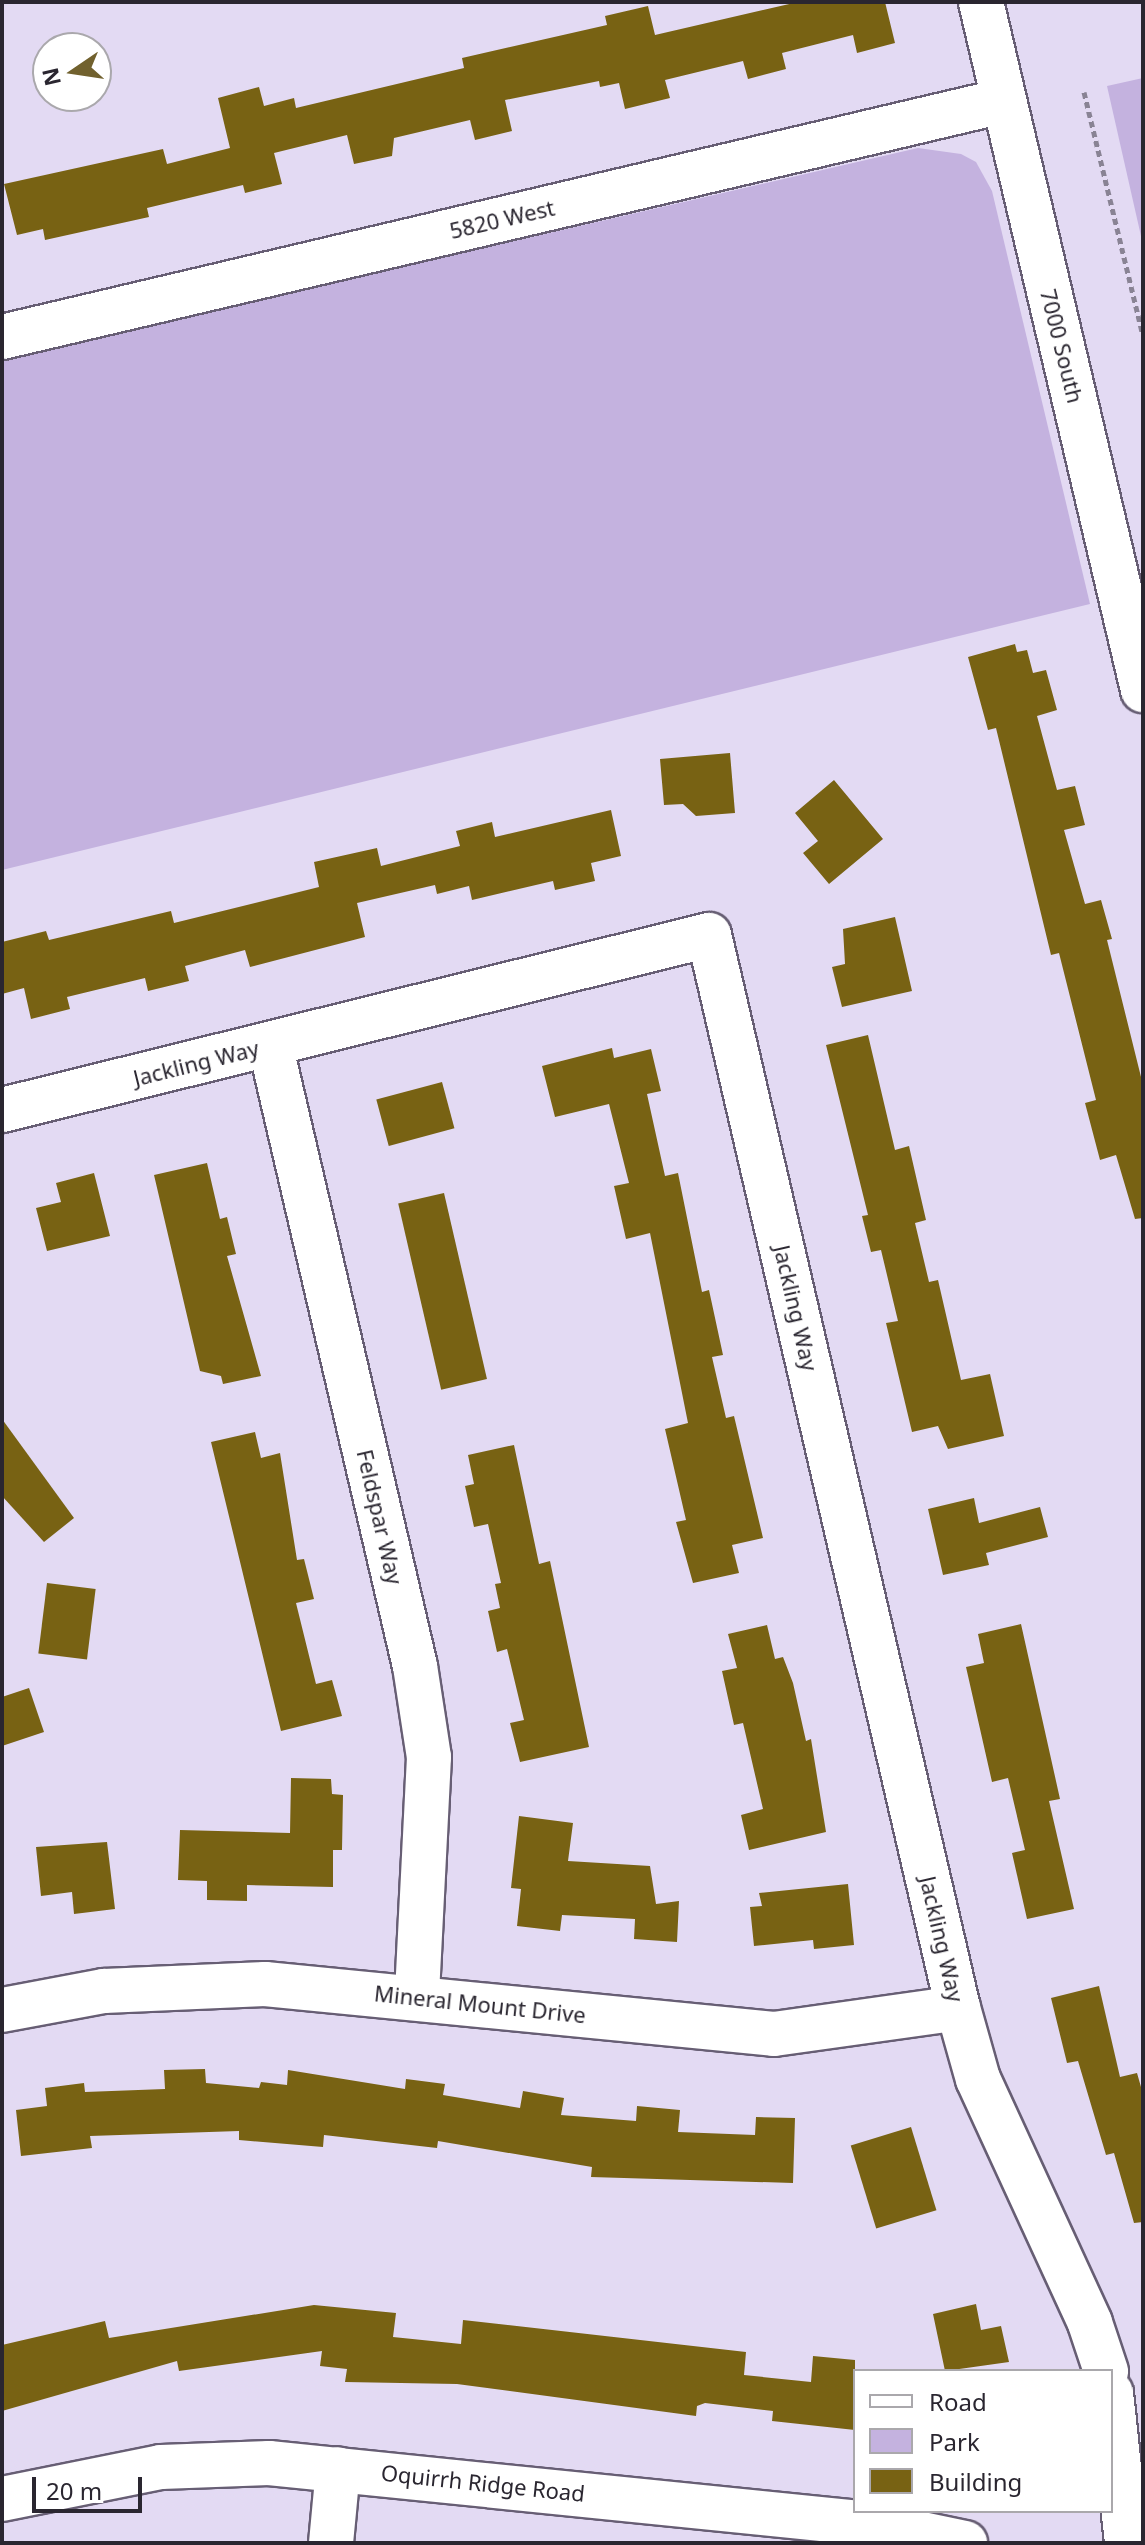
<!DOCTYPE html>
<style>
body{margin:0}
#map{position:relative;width:1145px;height:2545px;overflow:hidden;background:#e3daf3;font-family:"Noto Sans",sans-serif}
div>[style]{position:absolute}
.green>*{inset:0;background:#c4b2df}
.building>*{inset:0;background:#786213;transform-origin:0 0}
.path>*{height:5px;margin-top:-2.5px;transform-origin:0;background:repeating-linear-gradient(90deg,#898394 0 6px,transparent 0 10px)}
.roads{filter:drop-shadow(2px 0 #675e74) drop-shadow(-2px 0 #675e74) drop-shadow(0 2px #675e74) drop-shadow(0 -2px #675e74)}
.minor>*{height:44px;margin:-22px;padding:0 22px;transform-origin:22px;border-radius:22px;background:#fff}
.tertiary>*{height:44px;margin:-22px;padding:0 22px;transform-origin:22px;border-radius:22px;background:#fff}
span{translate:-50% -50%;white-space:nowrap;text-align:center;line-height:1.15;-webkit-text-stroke:8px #fff;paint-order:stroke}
.street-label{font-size:22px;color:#2a2630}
.frame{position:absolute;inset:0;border:4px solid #2a2630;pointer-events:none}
.legend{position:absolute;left:853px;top:2369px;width:260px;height:144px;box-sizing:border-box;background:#fff;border:2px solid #aaa8ac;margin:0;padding:10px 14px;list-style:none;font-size:24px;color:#2a2630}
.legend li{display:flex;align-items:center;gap:16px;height:40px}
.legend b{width:40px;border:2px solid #aaa8ac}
.north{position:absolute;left:32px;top:32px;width:80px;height:80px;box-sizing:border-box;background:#fff;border:2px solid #aaa8ac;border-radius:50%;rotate:257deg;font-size:22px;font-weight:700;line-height:32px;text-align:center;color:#2a2630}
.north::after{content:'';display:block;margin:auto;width:28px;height:36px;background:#71612e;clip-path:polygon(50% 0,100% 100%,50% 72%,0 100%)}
.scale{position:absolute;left:32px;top:2477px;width:110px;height:36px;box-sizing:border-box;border:4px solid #2a2630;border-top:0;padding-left:10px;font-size:24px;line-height:28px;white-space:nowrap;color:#2a2630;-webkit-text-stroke:6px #fff;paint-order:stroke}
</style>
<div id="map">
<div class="green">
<div style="clip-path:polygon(1143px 78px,1143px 245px,1107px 86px)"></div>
<div style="clip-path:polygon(918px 148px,961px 154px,976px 162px,992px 191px,1090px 604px,2px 870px,2px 359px)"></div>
</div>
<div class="building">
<div style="clip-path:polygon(798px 2px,885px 2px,895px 43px,857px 53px,853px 35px,782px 53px,786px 69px,748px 79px,743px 61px,665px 80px,670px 98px,625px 109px,619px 83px,600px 87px,599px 81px,505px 100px,512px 131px,475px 140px,470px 120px,394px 138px,392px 156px,354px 164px,347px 135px,274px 153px,282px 184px,245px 193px,243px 185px,147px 208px,149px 217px,45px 240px,43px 229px,17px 235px,4px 184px,163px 149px,167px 164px,230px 148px,218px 98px,259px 87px,264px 106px,294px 98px,296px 108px,464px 68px,462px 58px,607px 25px,605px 16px,648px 6px,655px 35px)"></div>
<div style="clip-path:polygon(1015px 644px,1017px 652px,1027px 650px,1033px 673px,1046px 670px,1057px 710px,1037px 716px,1057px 790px,1075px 786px,1085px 825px,1064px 830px,1085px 904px,1101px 900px,1112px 939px,1107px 940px,1143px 1085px,1143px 1218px,1135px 1219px,1116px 1155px,1100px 1160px,1085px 1103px,1096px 1100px,1059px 953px,1051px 955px,996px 728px,988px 730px,968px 657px)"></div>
<div style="clip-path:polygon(730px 753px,735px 813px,696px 816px,683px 804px,664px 805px,660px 759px)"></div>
<div style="clip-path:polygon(834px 780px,883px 839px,829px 884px,803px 853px,818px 841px,795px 813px)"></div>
<div style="clip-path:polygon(611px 810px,621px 856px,591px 863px,595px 881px,555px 890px,553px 881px,472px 900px,469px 886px,437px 894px,435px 885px,357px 903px,365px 937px,250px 967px,245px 950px,185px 966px,189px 981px,148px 991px,145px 978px,67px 997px,70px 1009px,31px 1019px,24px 988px,2px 994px,2px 942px,46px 931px,49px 940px,171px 911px,174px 923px,319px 887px,314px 862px,377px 848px,381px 866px,460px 846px,456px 831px,492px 822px,495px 837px)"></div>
<div style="clip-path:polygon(895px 917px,912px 991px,842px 1007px,832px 967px,845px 964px,843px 929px)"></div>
<div style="clip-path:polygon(868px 1035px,895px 1150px,909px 1146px,926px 1220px,915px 1223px,929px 1282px,938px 1280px,961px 1380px,990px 1374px,1004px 1436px,948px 1449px,938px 1426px,912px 1432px,886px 1323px,898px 1321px,881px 1250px,871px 1252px,862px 1216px,868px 1215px,826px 1045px)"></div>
<div style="clip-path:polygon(612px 1048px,614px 1058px,651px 1049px,661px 1091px,647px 1094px,665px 1176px,678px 1173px,702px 1292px,709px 1290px,723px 1355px,712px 1357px,726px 1418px,734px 1416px,763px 1538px,732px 1545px,739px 1573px,693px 1583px,676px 1522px,686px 1520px,665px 1429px,688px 1423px,650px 1233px,626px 1239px,614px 1186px,629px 1183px,609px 1104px,555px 1117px,542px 1066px)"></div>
<div style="left:442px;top:1082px;width:48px;height:68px;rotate:75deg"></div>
<div style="clip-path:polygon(207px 1163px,220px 1219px,227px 1217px,236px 1254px,227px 1256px,261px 1376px,223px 1384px,221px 1376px,200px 1371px,154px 1175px)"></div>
<div style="clip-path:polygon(94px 1173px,110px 1236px,47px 1251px,36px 1208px,61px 1202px,56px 1183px)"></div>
<div style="left:444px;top:1193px;width:191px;height:47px;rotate:77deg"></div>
<div style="clip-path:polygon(2px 1419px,74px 1518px,44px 1542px,2px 1496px)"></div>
<div style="clip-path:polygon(255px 1432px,261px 1458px,280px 1453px,297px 1560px,304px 1559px,314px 1599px,296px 1603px,316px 1684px,332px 1680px,342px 1716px,281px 1731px,211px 1442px)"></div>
<div style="clip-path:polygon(514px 1445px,539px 1564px,550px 1561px,589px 1747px,520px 1762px,510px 1723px,524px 1720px,507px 1649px,497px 1652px,488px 1611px,500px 1608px,495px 1584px,501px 1583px,488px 1524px,474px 1527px,465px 1486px,474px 1484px,468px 1455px)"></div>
<div style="clip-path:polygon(974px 1498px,979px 1523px,1040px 1507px,1048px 1537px,986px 1553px,989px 1565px,943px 1575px,928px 1509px)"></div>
<div style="left:47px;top:1583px;width:49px;height:71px;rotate:7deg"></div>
<div style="clip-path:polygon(1021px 1624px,1060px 1799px,1049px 1801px,1074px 1909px,1027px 1919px,1012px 1853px,1025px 1850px,1008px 1778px,992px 1782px,966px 1667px,984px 1663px,978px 1634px)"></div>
<div style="clip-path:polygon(767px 1625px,775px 1659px,783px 1657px,793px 1683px,806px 1741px,811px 1739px,826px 1832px,749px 1850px,741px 1815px,763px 1809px,743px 1723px,734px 1725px,722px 1671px,737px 1668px,728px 1634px)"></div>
<div style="clip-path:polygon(29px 1688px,44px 1732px,2px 1746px,2px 1697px)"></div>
<div style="clip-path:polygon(291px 1778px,331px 1779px,332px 1794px,343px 1795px,342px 1850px,333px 1850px,333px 1887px,247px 1885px,247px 1901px,207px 1900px,207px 1881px,178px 1880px,180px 1830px,290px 1833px)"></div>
<div style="clip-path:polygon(519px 1816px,573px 1823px,568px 1861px,650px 1866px,656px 1904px,679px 1901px,677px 1942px,634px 1939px,635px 1919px,562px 1915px,560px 1931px,517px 1926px,521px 1889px,511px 1888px)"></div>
<div style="clip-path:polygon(107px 1842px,115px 1909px,74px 1914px,72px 1892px,41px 1896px,36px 1847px)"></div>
<div style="clip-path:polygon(848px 1884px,854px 1945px,814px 1949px,813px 1940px,754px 1946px,750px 1907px,762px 1906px,759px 1893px)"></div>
<div style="clip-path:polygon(1099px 1986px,1120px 2077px,1137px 2073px,1143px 2094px,1143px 2222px,1134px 2223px,1114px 2153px,1106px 2155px,1078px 2061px,1067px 2063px,1051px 1998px)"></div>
<div style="clip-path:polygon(205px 2069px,206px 2083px,259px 2088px,261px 2082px,287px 2085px,288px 2070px,405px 2089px,406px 2079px,445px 2084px,443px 2095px,520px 2108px,523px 2091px,564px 2098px,561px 2115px,636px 2121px,637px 2106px,680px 2110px,678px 2132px,755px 2135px,756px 2117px,795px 2118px,793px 2183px,591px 2177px,592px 2167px,438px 2141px,437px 2148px,324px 2135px,323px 2147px,239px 2140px,239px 2131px,90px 2136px,92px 2148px,21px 2156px,16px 2110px,47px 2106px,45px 2088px,84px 2083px,85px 2092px,165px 2089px,164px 2070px)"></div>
<div style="left:911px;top:2127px;width:87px;height:63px;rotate:73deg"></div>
<div style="clip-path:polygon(976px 2304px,981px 2330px,1001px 2326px,1009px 2362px,945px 2371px,933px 2314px)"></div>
<div style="clip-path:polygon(314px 2305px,396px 2313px,393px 2337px,461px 2344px,463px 2320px,746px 2352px,744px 2375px,811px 2382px,813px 2356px,855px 2360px,855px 2430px,772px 2421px,773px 2411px,705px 2403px,697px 2406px,696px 2416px,457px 2384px,345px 2382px,347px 2369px,320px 2366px,322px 2351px,179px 2371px,177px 2361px,2px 2411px,2px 2345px,105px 2321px,109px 2338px)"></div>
</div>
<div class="path">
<div style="left:1084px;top:92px;width:250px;rotate:76.4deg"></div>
</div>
<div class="roads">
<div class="minor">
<div style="left:2px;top:337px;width:1028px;rotate:-13.27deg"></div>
<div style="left:270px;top:1044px;width:639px;rotate:76.88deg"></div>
<div style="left:415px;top:1666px;width:92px;rotate:81.3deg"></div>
<div style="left:429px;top:1757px;width:239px;rotate:92.9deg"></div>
<div style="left:2px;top:1110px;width:728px;rotate:-13.9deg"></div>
<div style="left:709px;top:935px;width:1102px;rotate:76.94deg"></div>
<div style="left:958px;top:2008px;width:74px;rotate:74.3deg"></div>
<div style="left:978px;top:2079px;width:268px;rotate:65.3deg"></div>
<div style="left:1090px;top:2323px;width:51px;rotate:71.6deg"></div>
<div style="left:2px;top:2010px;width:104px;rotate:-10.6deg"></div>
<div style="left:104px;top:1991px;width:161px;rotate:-2.5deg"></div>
<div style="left:265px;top:1984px;width:511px;rotate:5.61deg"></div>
<div style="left:774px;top:2034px;width:186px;rotate:-8deg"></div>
<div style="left:1111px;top:2393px;width:151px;rotate:83.9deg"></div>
<div style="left:2px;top:2499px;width:162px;rotate:-11.4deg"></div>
<div style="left:161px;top:2467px;width:108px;rotate:-2.1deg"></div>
<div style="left:269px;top:2463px;width:613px;rotate:5.8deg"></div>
<div style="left:879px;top:2525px;width:88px;rotate:11.8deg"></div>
<div style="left:331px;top:2543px;width:74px;rotate:-84.6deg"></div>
</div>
<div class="tertiary">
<div style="left:981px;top:2px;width:707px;rotate:76.75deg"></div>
</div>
</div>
<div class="street-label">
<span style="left:502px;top:219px;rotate:-13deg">5820 West</span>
<span style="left:1062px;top:346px;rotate:76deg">7000 South</span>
<span style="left:196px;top:1063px;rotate:-14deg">Jackling Way</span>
<span style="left:796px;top:1308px;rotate:77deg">Jackling Way</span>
<span style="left:380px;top:1517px;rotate:77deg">Feldspar Way</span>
<span style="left:942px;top:1939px;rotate:77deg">Jackling Way</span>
<span style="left:480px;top:2004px;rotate:6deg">Mineral Mount Drive</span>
<span style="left:483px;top:2483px;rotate:6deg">Oquirrh Ridge Road</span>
</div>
<div class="frame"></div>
<ul class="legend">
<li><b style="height:10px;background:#fff"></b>Road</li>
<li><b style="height:22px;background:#c4b2df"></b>Park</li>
<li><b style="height:22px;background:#786213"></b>Building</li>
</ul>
<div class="north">N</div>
<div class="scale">20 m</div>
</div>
